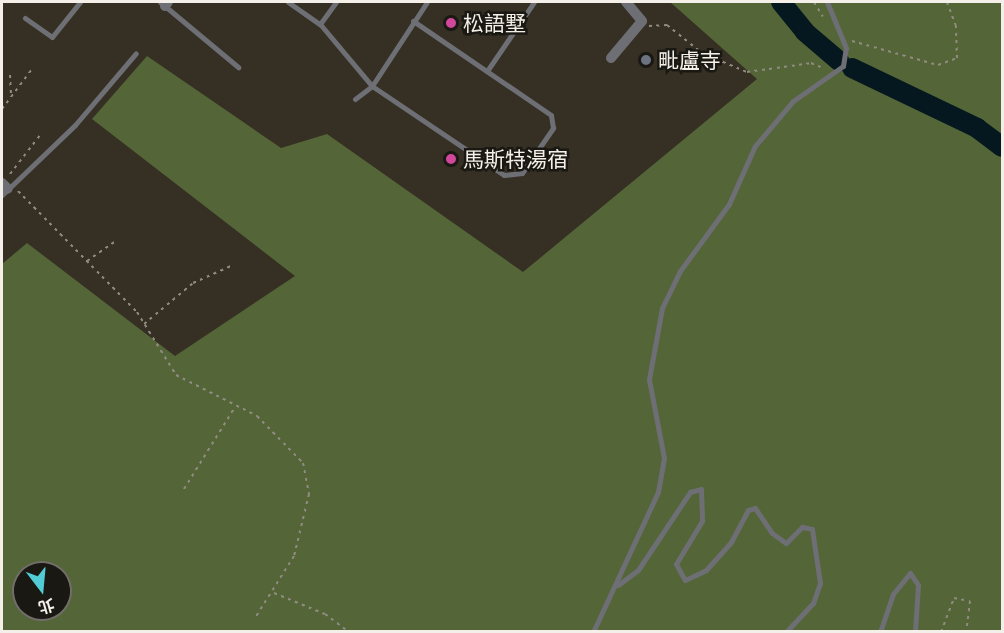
<!DOCTYPE html>
<meta charset="utf-8">
<style>
body{margin:0}
#map{position:relative;width:1004px;height:633px;overflow:hidden;background:#352f24;font-family:Lato,"Noto Sans TC",sans-serif}
div>[style]{position:absolute}
.forest>*{inset:0;background:#546537}
.river>*{height:20px;margin:-10px;padding:0 10px;transform-origin:10px;border-radius:10px;background:#05181f}
.path>*{height:2px;margin-top:-1px;transform-origin:0;background:repeating-linear-gradient(90deg,#908b82 0 3px,transparent 0 7.5px)}
.lane>*{height:5px;margin:-2.5px;padding:0 2.5px;transform-origin:2.5px;border-radius:2.5px;background:#6e6f75}
.street>*{height:10px;margin:-5px;padding:0 5px;transform-origin:5px;border-radius:5px;background:#6e6f75}
.dots>*{width:16px;height:16px;translate:-50% -50%;box-sizing:border-box;border:3px solid #1a1813;border-radius:50%}
span{translate:-50% -50%;white-space:nowrap;text-align:center;line-height:1.15;-webkit-text-stroke:5px #1a1813;paint-order:stroke}
.poi-label{font-size:21px;color:#f4f0e9}
.left{translate:0 -50%;text-align:left}
.frame{position:absolute;inset:0;border:3px solid #f4f0e9;pointer-events:none}
.north{position:absolute;left:12px;top:561px;width:60px;height:60px;box-sizing:border-box;background:#1a1813;border:2px solid #716e69;border-radius:50%;rotate:164deg;font-size:16px;font-weight:700;line-height:24px;text-align:center;color:#f4f0e9}
.north::after{content:'';display:block;margin:auto;width:21px;height:27px;background:#51ccd5;clip-path:polygon(50% 0,100% 100%,50% 72%,0 100%)}
</style>
<div id="map">
<div class="forest">
<div style="clip-path:polygon(evenodd,670px 2px,1002px 2px,1002px 631px,2px 632px,2px 264px,27px 243px,175px 356px,295px 276px,92px 119px,147px 56px,281px 148px,327px 134px,523px 272px,757px 79px,670px 2px,24px 573px,60px 573px,60px 609px,24px 609px,24px 573px)"></div>
</div>
<div class="river">
<div style="left:781px;top:2px;width:38px;rotate:51deg"></div>
<div style="left:805px;top:32px;width:45px;rotate:40.5deg"></div>
<div style="left:852px;top:68px;width:139px;rotate:25.6deg"></div>
<div style="left:977px;top:128px;width:31px;rotate:37deg"></div>
</div>
<div class="path">
<div style="left:814px;top:2px;width:17px;rotate:59deg"></div>
<div style="left:649px;top:26px;width:18px;rotate:-3deg"></div>
<div style="left:667px;top:25px;width:45px;rotate:38.7deg"></div>
<div style="left:702px;top:53px;width:49px;rotate:22.9deg"></div>
<div style="left:747px;top:72px;width:65px;rotate:-8deg"></div>
<div style="left:811px;top:63px;width:15px;rotate:23deg"></div>
<div style="left:852px;top:41px;width:89px;rotate:15.6deg"></div>
<div style="left:938px;top:65px;width:20px;rotate:-20deg"></div>
<div style="left:957px;top:58px;width:32px;rotate:-92deg"></div>
<div style="left:956px;top:26px;width:26px;rotate:-111deg"></div>
<div style="left:10px;top:75px;width:21px;rotate:87deg"></div>
<div style="left:2px;top:109px;width:50px;rotate:-53.1deg"></div>
<div style="left:10px;top:174px;width:51px;rotate:-52.2deg"></div>
<div style="left:18px;top:191px;width:170px;rotate:45.5deg"></div>
<div style="left:137px;top:312px;width:74px;rotate:58.2deg"></div>
<div style="left:176px;top:375px;width:91px;rotate:26.8deg"></div>
<div style="left:257px;top:416px;width:66px;rotate:45.6deg"></div>
<div style="left:303px;top:463px;width:32px;rotate:79deg"></div>
<div style="left:309px;top:494px;width:64px;rotate:103.6deg"></div>
<div style="left:294px;top:556px;width:73px;rotate:122.2deg"></div>
<div style="left:87px;top:261px;width:33px;rotate:-35deg"></div>
<div style="left:144px;top:324px;width:64px;rotate:-39.9deg"></div>
<div style="left:193px;top:283px;width:44px;rotate:-24.2deg"></div>
<div style="left:184px;top:489px;width:97px;rotate:-58.1deg"></div>
<div style="left:274px;top:593px;width:55px;rotate:22.4deg"></div>
<div style="left:325px;top:614px;width:30px;rotate:37deg"></div>
<div style="left:941px;top:632px;width:36px;rotate:-69deg"></div>
<div style="left:954px;top:598px;width:16px;rotate:11deg"></div>
<div style="left:970px;top:601px;width:31px;rotate:97deg"></div>
</div>
<div class="lane">
<div style="left:160px;top:2px;width:102px;rotate:39.8deg"></div>
<div style="left:288px;top:2px;width:39px;rotate:35deg"></div>
<div style="left:320px;top:24px;width:81px;rotate:50deg"></div>
<div style="left:372px;top:86px;width:159px;rotate:34deg"></div>
<div style="left:504px;top:175px;width:18px;rotate:-6deg"></div>
<div style="left:522px;top:173px;width:55px;rotate:-55.4deg"></div>
<div style="left:553px;top:128px;width:13px;rotate:-99deg"></div>
<div style="left:551px;top:115px;width:167px;rotate:-145.7deg"></div>
<div style="left:25px;top:18px;width:33px;rotate:35deg"></div>
<div style="left:52px;top:37px;width:45px;rotate:-51.3deg"></div>
<div style="left:320px;top:24px;width:27px;rotate:-54deg"></div>
<div style="left:487px;top:71px;width:83px;rotate:-55.7deg"></div>
<div style="left:355px;top:99px;width:21px;rotate:-37deg"></div>
<div style="left:372px;top:86px;width:100px;rotate:-56.8deg"></div>
<div style="left:2px;top:195px;width:101px;rotate:-43.8deg"></div>
<div style="left:75px;top:125px;width:94px;rotate:-49.7deg"></div>
<div style="left:618px;top:585px;width:25px;rotate:-37deg"></div>
<div style="left:638px;top:570px;width:94px;rotate:-56.3deg"></div>
<div style="left:690px;top:492px;width:11px;rotate:-15deg"></div>
<div style="left:701px;top:489px;width:32px;rotate:88deg"></div>
<div style="left:702px;top:521px;width:50px;rotate:121.2deg"></div>
<div style="left:676px;top:564px;width:18px;rotate:61deg"></div>
<div style="left:685px;top:580px;width:23px;rotate:-25deg"></div>
<div style="left:706px;top:570px;width:38px;rotate:-48deg"></div>
<div style="left:731px;top:542px;width:36px;rotate:-62deg"></div>
<div style="left:748px;top:510px;width:7px;rotate:-16deg"></div>
<div style="left:755px;top:508px;width:30px;rotate:56deg"></div>
<div style="left:772px;top:533px;width:17px;rotate:36deg"></div>
<div style="left:786px;top:543px;width:23px;rotate:-45deg"></div>
<div style="left:802px;top:527px;width:10px;rotate:11deg"></div>
<div style="left:812px;top:529px;width:55px;rotate:81.6deg"></div>
<div style="left:820px;top:583px;width:21px;rotate:109deg"></div>
<div style="left:813px;top:603px;width:40px;rotate:133deg"></div>
<div style="left:593px;top:632px;width:154px;rotate:-65.1deg"></div>
<div style="left:658px;top:492px;width:35px;rotate:-80deg"></div>
<div style="left:664px;top:458px;width:80px;rotate:-100.8deg"></div>
<div style="left:649px;top:379px;width:72px;rotate:-79.6deg"></div>
<div style="left:662px;top:308px;width:41px;rotate:-64.1deg"></div>
<div style="left:680px;top:271px;width:83px;rotate:-53.8deg"></div>
<div style="left:729px;top:204px;width:64px;rotate:-65.9deg"></div>
<div style="left:755px;top:146px;width:59px;rotate:-49.8deg"></div>
<div style="left:793px;top:101px;width:61px;rotate:-35deg"></div>
<div style="left:843px;top:66px;width:18px;rotate:-81deg"></div>
<div style="left:846px;top:48px;width:50px;rotate:-112.4deg"></div>
<div style="left:880px;top:632px;width:40px;rotate:-71.1deg"></div>
<div style="left:893px;top:594px;width:27px;rotate:-51deg"></div>
<div style="left:910px;top:573px;width:14px;rotate:56deg"></div>
<div style="left:918px;top:585px;width:47px;rotate:93.7deg"></div>
</div>
<div class="street">
<div style="left:165px;top:6px;width:5px;rotate:-53deg"></div>
<div style="left:611px;top:58px;width:48px;rotate:-50deg"></div>
<div style="left:642px;top:21px;width:25px;rotate:-130deg"></div>
<div style="left:2px;top:183px;width:8px;rotate:45deg"></div>
</div>
<div class="dots">
<div style="left:451px;top:23px;background:#d1479c"></div>
<div style="left:646px;top:60px;background:#6b7280"></div>
<div style="left:451px;top:159px;background:#d1479c"></div>
</div>
<div class="poi-label">
<span class="left" style="left:463px;top:23px">松語墅</span>
<span class="left" style="left:658px;top:60px">毗盧寺</span>
<span class="left" style="left:463px;top:159px">馬斯特湯宿</span>
</div>
<div class="frame"></div>
<div class="north">北</div>
</div>
